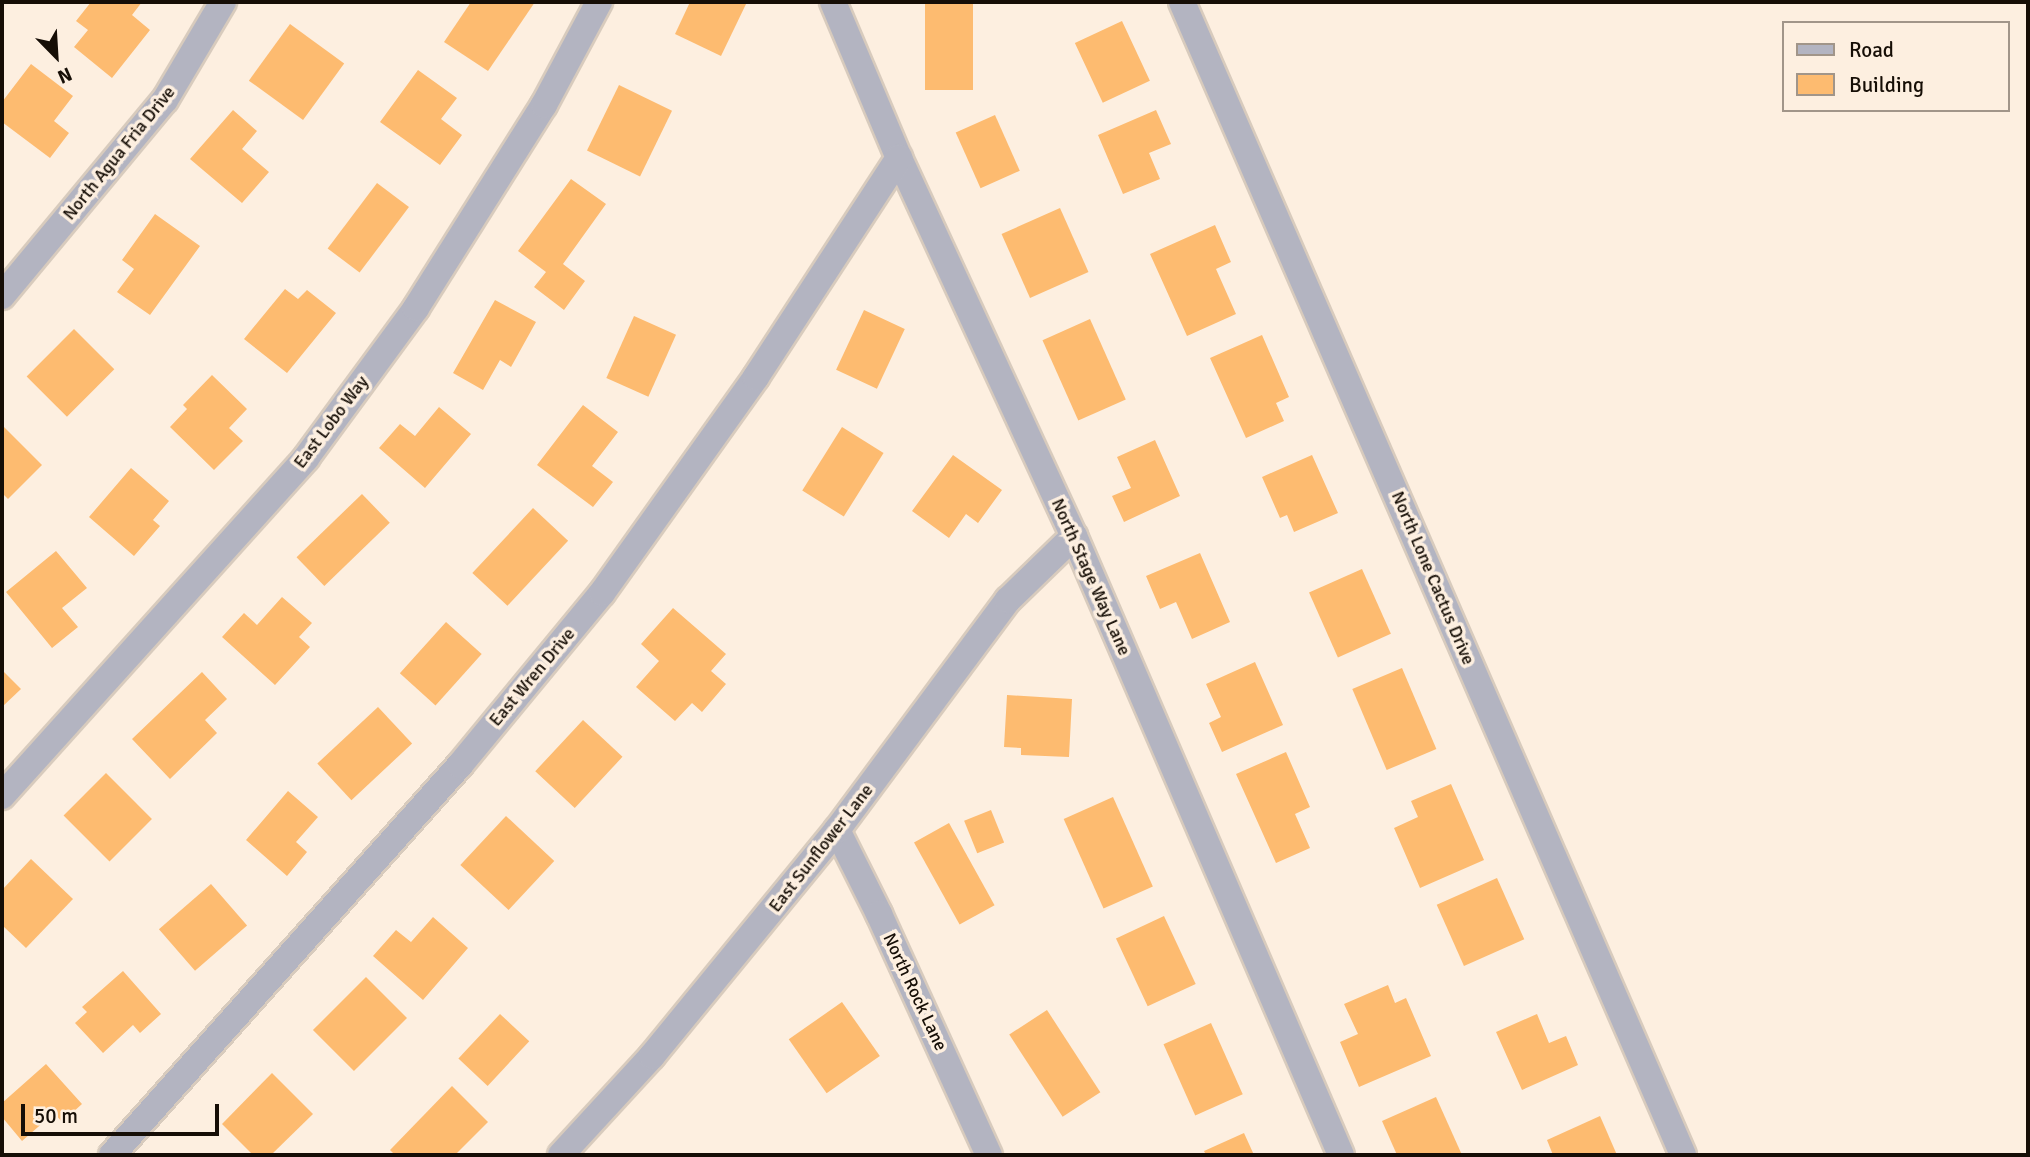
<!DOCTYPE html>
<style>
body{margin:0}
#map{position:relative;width:2030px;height:1157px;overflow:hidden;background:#fdefe0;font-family:Signika,sans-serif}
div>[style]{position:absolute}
.building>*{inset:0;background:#fdbb70;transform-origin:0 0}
.roads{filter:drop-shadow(2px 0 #d8cbbd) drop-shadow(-2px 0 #d8cbbd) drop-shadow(0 2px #d8cbbd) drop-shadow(0 -2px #d8cbbd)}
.minor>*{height:26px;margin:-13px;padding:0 13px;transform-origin:13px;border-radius:13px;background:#b3b4c1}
span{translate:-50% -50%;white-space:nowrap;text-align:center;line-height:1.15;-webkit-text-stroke:7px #fdefe0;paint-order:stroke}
.street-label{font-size:18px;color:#160e06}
.frame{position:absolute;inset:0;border:4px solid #160e06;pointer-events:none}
.legend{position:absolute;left:1782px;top:21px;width:228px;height:91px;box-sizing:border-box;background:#fdefe0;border:2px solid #a19589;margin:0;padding:9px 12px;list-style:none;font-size:21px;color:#160e06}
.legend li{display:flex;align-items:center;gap:14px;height:35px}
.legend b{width:35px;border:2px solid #a19589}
.north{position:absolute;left:21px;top:21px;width:70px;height:70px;-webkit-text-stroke:5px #fdefe0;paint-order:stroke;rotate:156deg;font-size:19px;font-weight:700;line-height:28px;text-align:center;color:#160e06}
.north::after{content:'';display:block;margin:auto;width:24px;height:32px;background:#160e06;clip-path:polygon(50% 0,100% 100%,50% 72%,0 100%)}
.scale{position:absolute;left:21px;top:1104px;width:198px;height:32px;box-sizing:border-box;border:4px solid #160e06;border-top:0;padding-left:9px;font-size:21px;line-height:24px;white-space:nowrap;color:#160e06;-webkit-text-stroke:5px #fdefe0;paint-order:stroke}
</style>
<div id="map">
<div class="building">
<div style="clip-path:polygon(91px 2px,142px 2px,132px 15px,150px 30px,112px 78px,74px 47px,88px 30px,76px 21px)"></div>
<div style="clip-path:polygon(471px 2px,535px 2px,488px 71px,444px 42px)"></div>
<div style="clip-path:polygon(690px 2px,747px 2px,721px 56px,675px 34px)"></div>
<div style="left:925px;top:2px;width:48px;height:88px"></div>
<div style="left:1122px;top:21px;width:66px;height:52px;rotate:65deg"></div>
<div style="left:290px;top:24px;width:67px;height:70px;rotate:36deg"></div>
<div style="clip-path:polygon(31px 64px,73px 96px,54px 121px,69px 133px,50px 158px,2px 122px,2px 102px)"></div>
<div style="clip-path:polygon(418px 70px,457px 98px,441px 119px,462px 135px,440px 165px,380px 122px)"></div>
<div style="left:619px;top:85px;width:59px;height:73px;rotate:26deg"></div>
<div style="clip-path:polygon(233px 110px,257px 131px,242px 149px,269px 172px,242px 203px,190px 159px)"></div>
<div style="clip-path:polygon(1156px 110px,1171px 144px,1149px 153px,1160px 179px,1123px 194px,1098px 135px)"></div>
<div style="left:995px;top:115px;width:61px;height:43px;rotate:66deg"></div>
<div style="clip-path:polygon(571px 179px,606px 204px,563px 264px,585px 281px,564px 310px,534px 287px,546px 272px,518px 251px)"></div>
<div style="left:377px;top:183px;width:40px;height:82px;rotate:37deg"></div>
<div style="left:1060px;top:208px;width:70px;height:64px;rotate:66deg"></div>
<div style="clip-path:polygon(155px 214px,200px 246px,150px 315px,117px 292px,134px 269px,122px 260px)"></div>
<div style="clip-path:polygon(1215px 225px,1231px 262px,1216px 269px,1236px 314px,1187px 336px,1150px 254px)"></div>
<div style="clip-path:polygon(285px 289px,298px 299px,307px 290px,336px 313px,287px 373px,244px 339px)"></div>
<div style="clip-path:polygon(495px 300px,536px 322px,511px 367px,500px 360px,483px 390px,453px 373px)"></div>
<div style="left:864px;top:310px;width:45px;height:66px;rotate:25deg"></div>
<div style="left:634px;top:316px;width:46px;height:68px;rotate:24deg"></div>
<div style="left:1090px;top:319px;width:88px;height:52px;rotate:66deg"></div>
<div style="left:74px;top:329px;width:57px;height:67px;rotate:45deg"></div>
<div style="clip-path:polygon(1262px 335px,1289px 397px,1276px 403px,1284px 421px,1246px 438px,1210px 358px)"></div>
<div style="clip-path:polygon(212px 375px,247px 409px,229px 428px,243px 441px,214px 470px,170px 427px,187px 409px,183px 405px)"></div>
<div style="clip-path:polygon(583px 405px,618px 432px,592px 466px,613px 482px,593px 507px,537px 465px)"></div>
<div style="clip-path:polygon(439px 407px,471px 434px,425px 488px,379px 448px,400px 424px,415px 436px)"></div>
<div style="clip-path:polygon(2px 425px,42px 465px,8px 499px,2px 493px)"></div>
<div style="left:842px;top:427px;width:49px;height:75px;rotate:32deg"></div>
<div style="clip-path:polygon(1155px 440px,1180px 496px,1124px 522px,1112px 496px,1131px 488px,1117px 457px)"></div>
<div style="clip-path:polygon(953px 455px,1002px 490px,978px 523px,966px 514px,949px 538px,912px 511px)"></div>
<div style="clip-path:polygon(1312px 455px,1338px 513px,1294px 532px,1287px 515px,1280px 518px,1262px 477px)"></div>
<div style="clip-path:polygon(131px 468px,169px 501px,153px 520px,160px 526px,134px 556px,89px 517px)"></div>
<div style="left:362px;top:494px;width:40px;height:91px;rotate:46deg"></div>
<div style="left:533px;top:508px;width:48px;height:89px;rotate:43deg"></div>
<div style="clip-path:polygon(56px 551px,87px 588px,62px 608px,78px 627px,52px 648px,6px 592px)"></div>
<div style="clip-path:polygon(1200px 553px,1230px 622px,1192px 639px,1176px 602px,1160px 609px,1146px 576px)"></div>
<div style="left:1362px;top:569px;width:71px;height:58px;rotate:66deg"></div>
<div style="clip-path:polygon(282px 597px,312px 623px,299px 637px,310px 647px,275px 685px,222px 637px,244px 613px,257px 625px)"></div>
<div style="clip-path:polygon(673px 608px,726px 654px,711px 671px,726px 684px,702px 712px,692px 703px,675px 721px,636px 687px,659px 661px,641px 644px)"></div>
<div style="left:446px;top:622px;width:48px;height:69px;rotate:42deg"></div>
<div style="clip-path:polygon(1255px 662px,1283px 725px,1222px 752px,1209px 723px,1221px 717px,1206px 684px)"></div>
<div style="left:1402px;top:668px;width:88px;height:54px;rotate:67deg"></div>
<div style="clip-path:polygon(2px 670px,21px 689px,2px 707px)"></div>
<div style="clip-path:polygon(202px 672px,227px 699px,205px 720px,217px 733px,170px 779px,132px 739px)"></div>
<div style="clip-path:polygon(1007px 695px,1072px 699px,1069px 757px,1021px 755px,1021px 748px,1004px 747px)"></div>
<div style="left:378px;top:707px;width:50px;height:83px;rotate:47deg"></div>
<div style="left:583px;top:720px;width:54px;height:70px;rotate:43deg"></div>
<div style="clip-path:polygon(1286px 752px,1310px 807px,1295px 814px,1310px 848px,1276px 863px,1236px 774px)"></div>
<div style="left:106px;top:773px;width:65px;height:60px;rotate:45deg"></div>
<div style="clip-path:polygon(1451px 784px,1484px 860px,1420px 888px,1394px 828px,1418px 817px,1411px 801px)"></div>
<div style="clip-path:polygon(288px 791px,318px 817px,296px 842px,307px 852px,287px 876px,246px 840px)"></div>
<div style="left:1113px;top:797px;width:98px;height:54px;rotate:66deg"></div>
<div style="left:991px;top:810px;width:35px;height:29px;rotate:68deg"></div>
<div style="left:506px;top:816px;width:66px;height:67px;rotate:43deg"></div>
<div style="left:949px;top:823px;width:94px;height:40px;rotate:61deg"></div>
<div style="clip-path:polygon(31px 859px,73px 899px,26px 948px,2px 925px,2px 890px)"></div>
<div style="left:1497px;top:878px;width:67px;height:66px;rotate:66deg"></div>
<div style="left:211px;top:884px;width:55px;height:69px;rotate:49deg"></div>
<div style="left:1164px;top:916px;width:75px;height:53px;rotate:65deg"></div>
<div style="clip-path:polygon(433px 917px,468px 948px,423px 1000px,373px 956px,396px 930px,411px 942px)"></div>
<div style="clip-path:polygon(123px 971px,161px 1014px,140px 1033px,133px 1025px,103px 1053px,75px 1023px,87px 1012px,82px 1007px)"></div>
<div style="left:366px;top:977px;width:58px;height:75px;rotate:45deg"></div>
<div style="clip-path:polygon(1388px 985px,1395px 1003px,1406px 998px,1431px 1056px,1359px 1087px,1340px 1042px,1358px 1034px,1344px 1004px)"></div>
<div style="left:842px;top:1002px;width:66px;height:65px;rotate:55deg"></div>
<div style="left:1047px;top:1010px;width:98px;height:45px;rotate:57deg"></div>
<div style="left:500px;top:1014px;width:40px;height:61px;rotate:43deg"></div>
<div style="clip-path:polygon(1537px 1014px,1549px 1043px,1566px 1036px,1578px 1065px,1522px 1090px,1496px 1032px)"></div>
<div style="left:1211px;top:1023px;width:78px;height:52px;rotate:66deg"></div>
<div style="clip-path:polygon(46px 1064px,82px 1104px,62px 1122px,54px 1113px,22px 1141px,2px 1117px,2px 1103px)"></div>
<div style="clip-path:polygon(272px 1073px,313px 1114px,271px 1155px,253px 1155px,222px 1124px)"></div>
<div style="clip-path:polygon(452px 1086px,488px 1122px,455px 1155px,395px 1155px,390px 1150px)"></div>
<div style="clip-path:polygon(1436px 1097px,1462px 1155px,1397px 1155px,1382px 1121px)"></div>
<div style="clip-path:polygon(1600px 1116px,1617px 1155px,1553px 1155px,1547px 1140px)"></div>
<div style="clip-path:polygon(1244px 1133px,1254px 1155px,1206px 1155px,1204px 1151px)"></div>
</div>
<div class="roads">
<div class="minor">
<div style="left:833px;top:2px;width:169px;rotate:67.1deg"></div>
<div style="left:899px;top:158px;width:417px;rotate:65.2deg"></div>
<div style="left:1074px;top:536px;width:674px;rotate:66.67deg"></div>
<div style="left:1182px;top:2px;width:1257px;rotate:66.51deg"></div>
<div style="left:2px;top:296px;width:255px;rotate:-50.3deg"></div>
<div style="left:165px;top:100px;width:114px;rotate:-59.4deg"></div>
<div style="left:2px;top:796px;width:455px;rotate:-48deg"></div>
<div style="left:306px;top:458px;width:186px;rotate:-53.7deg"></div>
<div style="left:416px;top:308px;width:240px;rotate:-57.8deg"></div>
<div style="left:544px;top:105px;width:117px;rotate:-61.9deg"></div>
<div style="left:837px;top:830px;width:94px;rotate:63.4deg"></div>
<div style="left:879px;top:914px;width:265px;rotate:65.5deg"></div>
<div style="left:112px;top:1155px;width:523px;rotate:-48.26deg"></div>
<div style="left:460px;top:765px;width:223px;rotate:-50.5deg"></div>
<div style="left:602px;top:593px;width:265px;rotate:-54.5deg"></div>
<div style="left:756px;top:377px;width:262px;rotate:-56.9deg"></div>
<div style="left:561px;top:1155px;width:134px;rotate:-47.4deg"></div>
<div style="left:652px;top:1056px;width:292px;rotate:-50.7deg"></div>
<div style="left:837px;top:830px;width:287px;rotate:-53.4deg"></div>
<div style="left:1008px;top:600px;width:92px;rotate:-44.1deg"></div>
</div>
</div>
<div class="street-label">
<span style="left:119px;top:153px;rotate:-51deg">North Agua Fria Drive</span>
<span style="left:331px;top:422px;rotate:-53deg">East Lobo Way</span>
<span style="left:1091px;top:577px;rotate:66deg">North Stage Way Lane</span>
<span style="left:1433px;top:578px;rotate:67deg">North Lone Cactus Drive</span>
<span style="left:532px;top:677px;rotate:-50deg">East Wren Drive</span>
<span style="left:821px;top:848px;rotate:-52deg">East Sunflower Lane</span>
<span style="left:915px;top:992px;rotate:65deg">North Rock Lane</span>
</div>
<div class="frame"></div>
<ul class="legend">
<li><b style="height:9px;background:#b3b4c1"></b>Road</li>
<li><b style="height:19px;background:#fdbb70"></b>Building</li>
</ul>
<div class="north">N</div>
<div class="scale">50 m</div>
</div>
